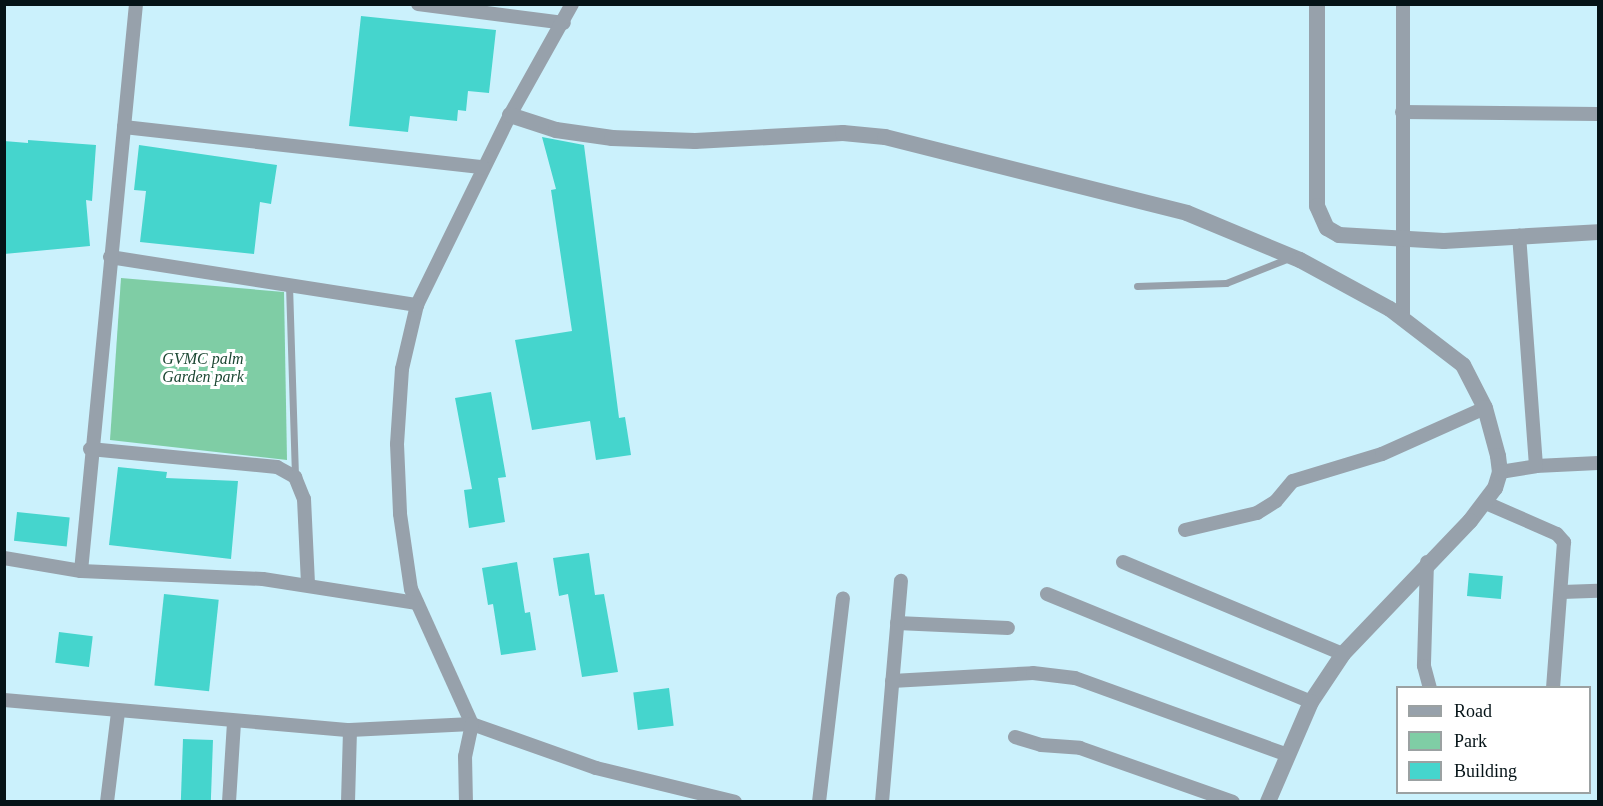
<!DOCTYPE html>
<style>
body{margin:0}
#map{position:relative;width:1603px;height:806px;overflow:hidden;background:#cbf1fc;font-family:"Times New Roman",serif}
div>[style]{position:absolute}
.green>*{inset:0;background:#7fcda5}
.building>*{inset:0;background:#45d5cd;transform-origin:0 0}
.service>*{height:7px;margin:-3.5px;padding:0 3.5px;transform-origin:3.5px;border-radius:3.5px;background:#97a1ab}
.minor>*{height:14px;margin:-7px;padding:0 7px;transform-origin:7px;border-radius:7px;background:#97a1ab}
.tertiary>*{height:16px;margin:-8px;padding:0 8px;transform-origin:8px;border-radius:8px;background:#97a1ab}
span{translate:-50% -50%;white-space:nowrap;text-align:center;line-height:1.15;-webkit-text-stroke:6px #fff;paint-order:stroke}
.park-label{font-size:16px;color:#1c4733;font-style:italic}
.frame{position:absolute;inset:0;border:6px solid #051317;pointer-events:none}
.legend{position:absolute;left:1396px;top:686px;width:195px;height:108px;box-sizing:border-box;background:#fff;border:2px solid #9ba1a2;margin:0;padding:8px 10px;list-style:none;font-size:18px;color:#051317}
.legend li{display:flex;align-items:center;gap:12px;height:30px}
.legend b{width:30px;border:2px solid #9ba1a2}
</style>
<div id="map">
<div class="green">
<div style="clip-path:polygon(121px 278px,284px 292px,287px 460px,110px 440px)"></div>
</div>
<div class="building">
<div style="clip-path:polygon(361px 16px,496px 30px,489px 93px,468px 91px,466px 111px,458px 110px,457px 121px,410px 116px,408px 132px,349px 126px)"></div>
<div style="clip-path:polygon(542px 137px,584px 145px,619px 418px,625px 417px,631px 455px,596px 460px,590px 421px,532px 430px,515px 340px,572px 331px,551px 190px,556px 189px)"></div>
<div style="clip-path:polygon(28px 140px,96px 145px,92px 201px,86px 200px,90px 246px,4px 254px,4px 141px,28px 143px)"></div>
<div style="clip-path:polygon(139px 145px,277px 165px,271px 204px,260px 202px,254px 254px,140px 242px,146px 191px,134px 190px)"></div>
<div style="clip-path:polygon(491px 392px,506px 477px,498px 478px,505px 522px,469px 528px,464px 490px,472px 489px,455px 398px)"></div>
<div style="clip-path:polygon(118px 467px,167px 472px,166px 478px,238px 481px,231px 559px,109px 545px)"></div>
<div style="left:17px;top:512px;width:53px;height:29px;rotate:6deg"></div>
<div style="clip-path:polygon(589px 553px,595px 595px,604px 594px,618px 672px,582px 677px,568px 594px,559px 596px,553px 558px)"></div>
<div style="clip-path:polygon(517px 562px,525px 613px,530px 612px,536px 650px,501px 655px,493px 604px,488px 605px,482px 568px)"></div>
<div style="left:1469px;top:573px;width:34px;height:23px;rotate:5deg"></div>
<div style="left:164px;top:594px;width:55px;height:92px;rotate:6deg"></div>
<div style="left:59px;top:632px;width:34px;height:31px;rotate:7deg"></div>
<div style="left:669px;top:688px;width:38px;height:36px;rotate:83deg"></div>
<div style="left:183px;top:739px;width:30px;height:62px;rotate:2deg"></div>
</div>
<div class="service">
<div style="left:289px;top:285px;width:192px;rotate:88.2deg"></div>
<div style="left:1137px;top:286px;width:89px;rotate:-1.9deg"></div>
<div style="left:1226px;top:283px;width:68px;rotate:-21.6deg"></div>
</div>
<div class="minor">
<div style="left:418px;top:4px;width:147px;rotate:7.4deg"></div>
<div style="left:572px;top:4px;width:127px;rotate:119.2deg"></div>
<div style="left:510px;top:115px;width:212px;rotate:116.1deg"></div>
<div style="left:417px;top:305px;width:66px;rotate:103.2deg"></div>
<div style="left:402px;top:369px;width:75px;rotate:93.8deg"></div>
<div style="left:397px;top:444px;width:70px;rotate:87.5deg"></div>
<div style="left:400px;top:514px;width:76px;rotate:81.7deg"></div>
<div style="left:411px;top:589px;width:148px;rotate:65.7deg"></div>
<div style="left:472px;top:724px;width:132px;rotate:19.5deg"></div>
<div style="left:596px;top:768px;width:143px;rotate:13.7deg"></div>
<div style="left:1402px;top:112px;width:196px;rotate:0.6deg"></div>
<div style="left:124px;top:127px;width:361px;rotate:6.4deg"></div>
<div style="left:110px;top:257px;width:311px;rotate:8.9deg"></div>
<div style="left:1403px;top:319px;width:315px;rotate:-90deg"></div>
<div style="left:90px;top:449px;width:188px;rotate:5.5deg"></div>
<div style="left:277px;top:467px;width:21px;rotate:29deg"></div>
<div style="left:295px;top:477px;width:24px;rotate:68deg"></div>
<div style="left:304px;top:499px;width:86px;rotate:87.3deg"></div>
<div style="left:1536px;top:466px;width:62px;rotate:-2.8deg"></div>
<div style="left:1500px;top:472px;width:36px;rotate:-9deg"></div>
<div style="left:1536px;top:466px;width:231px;rotate:-94.2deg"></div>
<div style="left:1486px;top:503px;width:77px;rotate:23.6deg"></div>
<div style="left:1557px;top:534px;width:11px;rotate:49deg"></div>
<div style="left:1564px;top:542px;width:146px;rotate:94.3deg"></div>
<div style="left:1185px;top:530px;width:74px;rotate:-13.3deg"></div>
<div style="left:1257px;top:513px;width:22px;rotate:-32deg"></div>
<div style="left:1276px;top:501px;width:26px;rotate:-50deg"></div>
<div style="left:1293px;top:481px;width:93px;rotate:-16.9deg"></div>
<div style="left:1382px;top:454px;width:113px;rotate:-24.1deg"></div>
<div style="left:4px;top:558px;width:78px;rotate:9.6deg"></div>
<div style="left:81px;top:571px;width:570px;rotate:-84.46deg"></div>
<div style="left:1123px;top:562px;width:238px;rotate:22.7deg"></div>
<div style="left:1427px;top:562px;width:104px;rotate:91.7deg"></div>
<div style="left:1424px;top:666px;width:23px;rotate:75deg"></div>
<div style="left:81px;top:571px;width:182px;rotate:2.5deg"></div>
<div style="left:263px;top:579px;width:156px;rotate:8.9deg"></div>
<div style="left:1562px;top:592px;width:36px;rotate:-2deg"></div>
<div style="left:1047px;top:594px;width:285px;rotate:22.2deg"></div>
<div style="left:897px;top:623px;width:111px;rotate:2.6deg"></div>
<div style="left:892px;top:681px;width:141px;rotate:-3.2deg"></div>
<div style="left:1033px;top:673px;width:42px;rotate:6.8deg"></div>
<div style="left:1075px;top:678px;width:226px;rotate:19.9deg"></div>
<div style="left:4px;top:700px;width:347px;rotate:5deg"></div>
<div style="left:350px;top:730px;width:122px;rotate:-2.8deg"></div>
<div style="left:472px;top:724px;width:33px;rotate:102deg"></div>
<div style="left:465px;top:756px;width:46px;rotate:88.8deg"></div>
<div style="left:1015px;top:737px;width:27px;rotate:17deg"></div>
<div style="left:1041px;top:745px;width:39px;rotate:4deg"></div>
<div style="left:1080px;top:748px;width:162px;rotate:19.4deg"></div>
<div style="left:107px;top:802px;width:91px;rotate:-83deg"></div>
<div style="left:229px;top:802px;width:80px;rotate:-86.4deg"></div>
<div style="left:348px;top:802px;width:72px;rotate:-88.4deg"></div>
<div style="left:819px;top:802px;width:205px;rotate:-83.3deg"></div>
<div style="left:882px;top:802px;width:222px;rotate:-85.1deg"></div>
</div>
<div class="tertiary">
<div style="left:1317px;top:4px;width:202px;rotate:90deg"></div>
<div style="left:1317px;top:206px;width:24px;rotate:66deg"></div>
<div style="left:1327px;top:228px;width:14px;rotate:30deg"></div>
<div style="left:1339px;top:235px;width:105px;rotate:3.3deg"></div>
<div style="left:1444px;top:241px;width:154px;rotate:-3.3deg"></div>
<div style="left:510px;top:115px;width:48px;rotate:18.1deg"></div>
<div style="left:556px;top:130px;width:57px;rotate:8.1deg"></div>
<div style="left:612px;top:138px;width:83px;rotate:2.1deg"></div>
<div style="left:695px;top:141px;width:148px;rotate:-3.1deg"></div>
<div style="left:843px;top:133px;width:42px;rotate:5.4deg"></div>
<div style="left:885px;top:137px;width:311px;rotate:14.1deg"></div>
<div style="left:1187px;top:213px;width:122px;rotate:22.6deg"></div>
<div style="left:1300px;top:260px;width:102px;rotate:28.6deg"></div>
<div style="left:1390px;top:309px;width:92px;rotate:37.5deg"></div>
<div style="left:1463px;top:365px;width:48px;rotate:62.9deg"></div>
<div style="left:1485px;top:408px;width:50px;rotate:74.8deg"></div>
<div style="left:1498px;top:456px;width:16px;rotate:83deg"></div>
<div style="left:1500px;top:472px;width:17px;rotate:107deg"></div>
<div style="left:1495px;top:488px;width:41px;rotate:127.1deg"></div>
<div style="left:1470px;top:521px;width:184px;rotate:133.7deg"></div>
<div style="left:1343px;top:654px;width:58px;rotate:123.7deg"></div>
<div style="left:1311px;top:702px;width:109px;rotate:113.3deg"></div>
</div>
<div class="park-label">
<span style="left:203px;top:368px">GVMC palm<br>Garden park</span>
</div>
<div class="frame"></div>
<ul class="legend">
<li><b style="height:8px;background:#97a1ab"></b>Road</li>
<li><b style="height:16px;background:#7fcda5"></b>Park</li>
<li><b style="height:16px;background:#45d5cd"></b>Building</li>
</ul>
</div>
